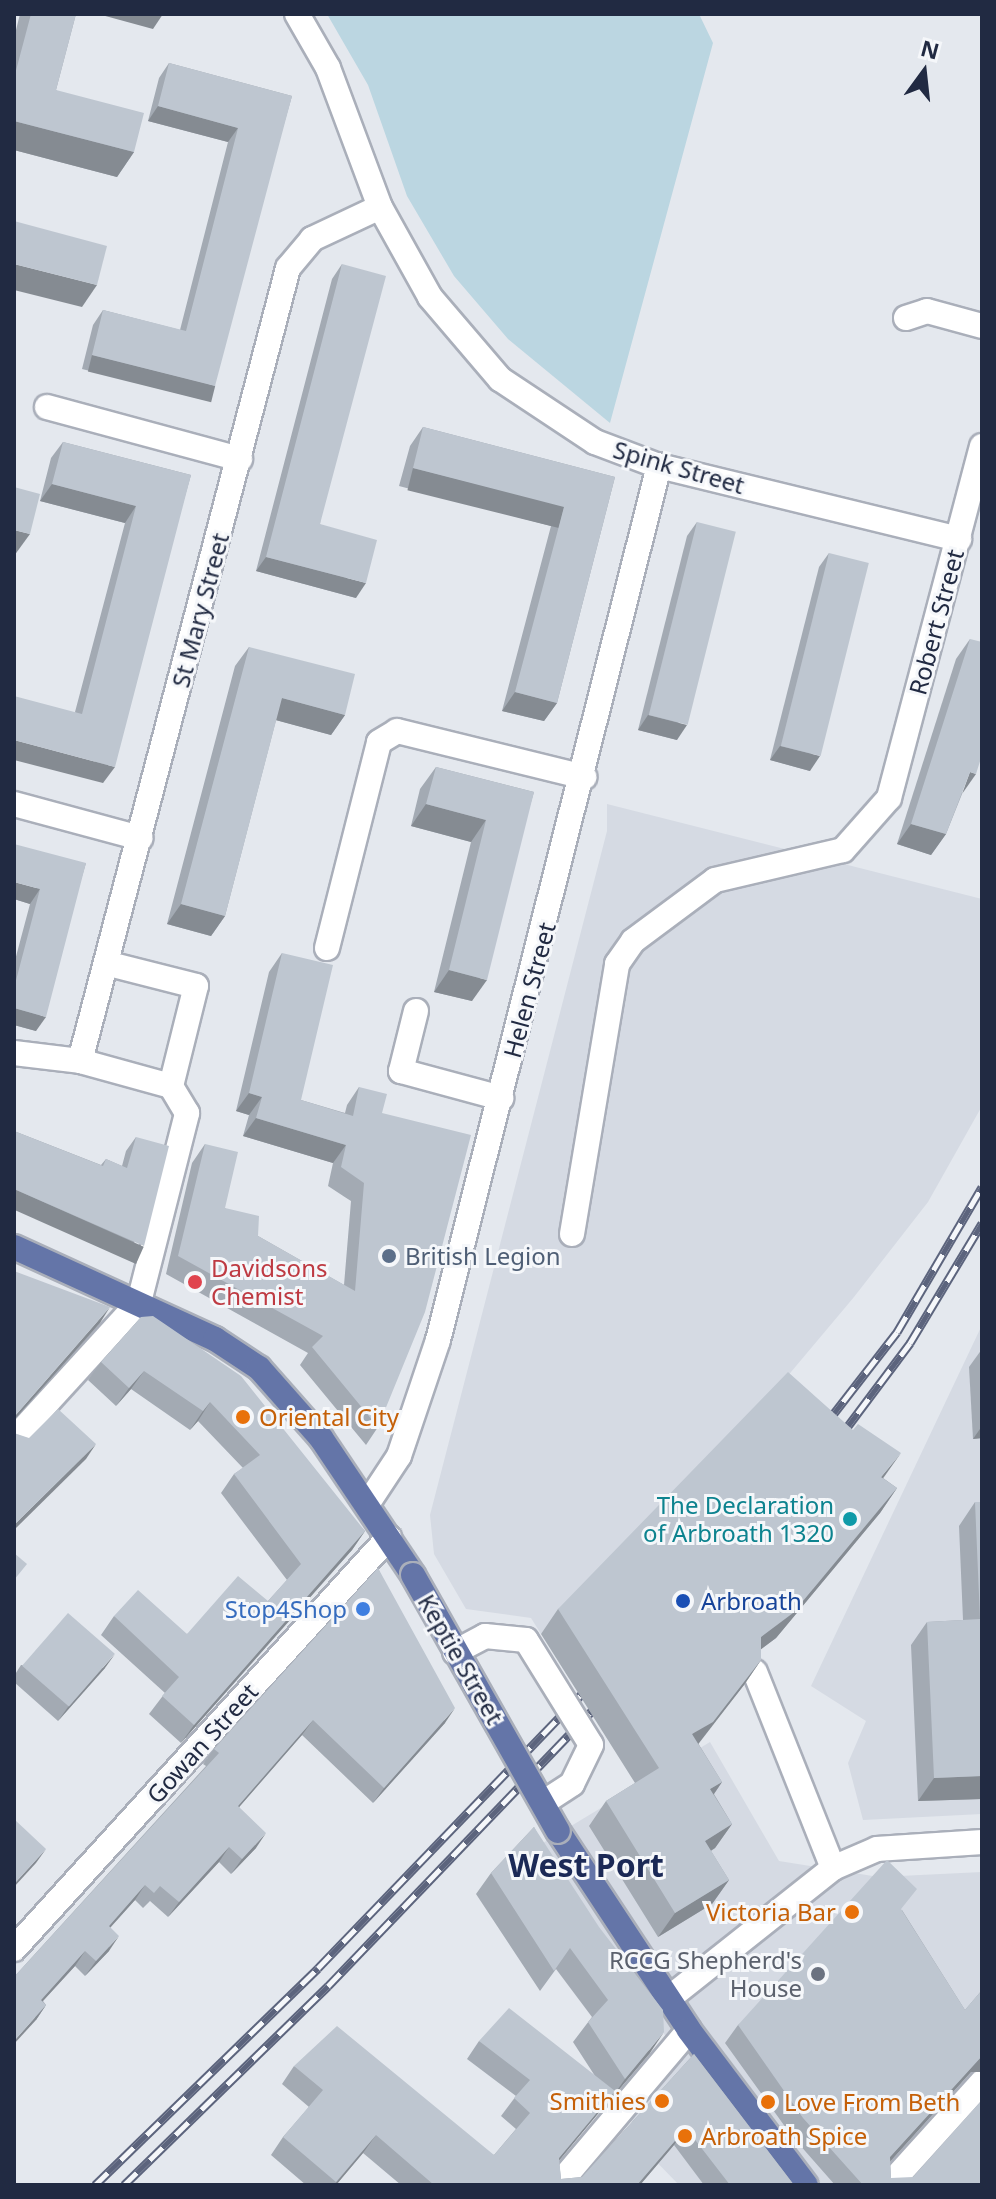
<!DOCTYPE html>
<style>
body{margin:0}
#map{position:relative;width:996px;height:2199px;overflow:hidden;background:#e4e8ee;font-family:"Noto Sans",sans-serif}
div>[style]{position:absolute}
.built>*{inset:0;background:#d5dae3}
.green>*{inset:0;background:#bbd6e1}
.roads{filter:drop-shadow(2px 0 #aaafba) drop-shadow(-2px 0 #aaafba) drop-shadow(0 2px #aaafba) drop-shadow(0 -2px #aaafba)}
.minor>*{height:24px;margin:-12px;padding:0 12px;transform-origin:12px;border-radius:12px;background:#fff}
.major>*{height:24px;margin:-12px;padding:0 12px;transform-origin:12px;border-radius:12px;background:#6475a8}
.rail>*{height:9px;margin-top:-4.5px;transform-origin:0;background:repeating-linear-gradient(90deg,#f5f7fa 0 18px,#5c647d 0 36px);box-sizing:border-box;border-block:2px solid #5c647d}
.bridges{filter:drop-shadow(2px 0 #aaafba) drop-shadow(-2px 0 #aaafba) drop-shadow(0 2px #aaafba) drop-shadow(0 -2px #aaafba)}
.minor-bridge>*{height:24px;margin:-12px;padding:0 12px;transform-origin:12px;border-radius:12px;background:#fff}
.major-bridge>*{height:24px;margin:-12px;padding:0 12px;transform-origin:12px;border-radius:12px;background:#6475a8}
.wall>*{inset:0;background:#a3aab3}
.shaded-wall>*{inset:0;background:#858b92;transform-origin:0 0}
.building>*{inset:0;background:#bec6d0;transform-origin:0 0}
.dots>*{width:22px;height:22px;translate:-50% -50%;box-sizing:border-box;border:4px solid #f5f7fa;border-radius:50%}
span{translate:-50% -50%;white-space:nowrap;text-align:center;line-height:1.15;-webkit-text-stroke:6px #f5f7fa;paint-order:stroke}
.street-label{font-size:24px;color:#212a42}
.service-label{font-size:24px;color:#4e5e75}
.left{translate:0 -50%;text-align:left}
.health-label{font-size:24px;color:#be3a42}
.food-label{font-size:24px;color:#c56008}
.right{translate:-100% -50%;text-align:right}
.culture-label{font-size:24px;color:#0d838f}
.transit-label{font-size:24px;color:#164399}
.shop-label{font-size:24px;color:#366cbe}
.worship-label{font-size:24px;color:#5b616d}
.district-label{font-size:32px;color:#1b2956;font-weight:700}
.frame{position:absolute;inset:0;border:16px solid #212a42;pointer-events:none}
.north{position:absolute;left:884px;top:32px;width:80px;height:80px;-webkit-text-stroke:6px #f5f7fa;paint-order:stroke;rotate:15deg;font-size:22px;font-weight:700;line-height:32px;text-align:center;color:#212a42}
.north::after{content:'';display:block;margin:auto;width:28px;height:36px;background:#212a42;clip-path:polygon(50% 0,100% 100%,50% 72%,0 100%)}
</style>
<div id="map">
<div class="built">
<div style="clip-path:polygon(607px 804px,982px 899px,982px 1106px,928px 1202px,854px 1297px,770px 1397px,541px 1634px,531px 1618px,466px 1609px,434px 1554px,430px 1515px,607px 831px)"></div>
<div style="clip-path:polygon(982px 1325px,982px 1814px,863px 1820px,848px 1763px,866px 1721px,811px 1686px)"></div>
<div style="clip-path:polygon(710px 1742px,779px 1861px,879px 1877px,982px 1872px,982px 2185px,679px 2185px,644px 2149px,623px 2103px,679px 2055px,533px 1849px)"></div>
</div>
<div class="green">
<div style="clip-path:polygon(327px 14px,699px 14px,713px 43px,610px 423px,508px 339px,454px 276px,407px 196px,368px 85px)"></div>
</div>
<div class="roads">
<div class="minor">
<div style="left:297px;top:14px;width:62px;rotate:60.1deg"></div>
<div style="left:328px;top:68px;width:148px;rotate:69.5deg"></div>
<div style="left:380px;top:207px;width:103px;rotate:60.9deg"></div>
<div style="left:430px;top:297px;width:108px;rotate:49.5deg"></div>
<div style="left:500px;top:379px;width:114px;rotate:33.6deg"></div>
<div style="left:595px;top:442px;width:68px;rotate:20.6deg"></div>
<div style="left:659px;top:466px;width:309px;rotate:13.7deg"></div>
<div style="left:906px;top:318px;width:22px;rotate:-18deg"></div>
<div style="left:927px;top:311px;width:57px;rotate:15.3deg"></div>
<div style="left:47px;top:407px;width:200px;rotate:15.1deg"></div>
<div style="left:14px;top:804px;width:131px;rotate:15.1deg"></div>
<div style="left:327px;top:948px;width:212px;rotate:-75.8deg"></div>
<div style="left:379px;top:742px;width:21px;rotate:-31deg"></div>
<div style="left:397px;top:731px;width:193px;rotate:13.8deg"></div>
<div style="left:416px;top:1011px;width:62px;rotate:104deg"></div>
<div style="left:401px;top:1071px;width:104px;rotate:15.1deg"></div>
<div style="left:14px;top:1053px;width:66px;rotate:6.9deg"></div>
<div style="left:80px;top:1061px;width:94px;rotate:15.4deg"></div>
<div style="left:171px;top:1086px;width:103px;rotate:-76deg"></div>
<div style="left:196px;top:986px;width:93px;rotate:-165.7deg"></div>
<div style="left:80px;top:1061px;width:820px;rotate:-75.3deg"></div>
<div style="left:288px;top:268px;width:38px;rotate:-50deg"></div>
<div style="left:312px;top:239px;width:75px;rotate:-25.2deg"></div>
<div style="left:572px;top:1234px;width:274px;rotate:-80.5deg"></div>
<div style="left:617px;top:964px;width:28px;rotate:-55deg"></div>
<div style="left:633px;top:941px;width:102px;rotate:-36.6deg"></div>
<div style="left:715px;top:880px;width:131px;rotate:-13.2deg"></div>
<div style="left:843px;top:850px;width:69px;rotate:-48.5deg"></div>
<div style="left:889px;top:798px;width:364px;rotate:-75.2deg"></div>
<div style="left:14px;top:1439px;width:185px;rotate:-47.6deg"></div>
<div style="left:139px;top:1302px;width:195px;rotate:-75.7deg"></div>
<div style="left:187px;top:1113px;width:31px;rotate:-121deg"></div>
<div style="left:368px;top:1503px;width:56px;rotate:-56.6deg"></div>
<div style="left:399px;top:1456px;width:122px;rotate:-71.4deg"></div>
<div style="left:438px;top:1340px;width:902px;rotate:-75.81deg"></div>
<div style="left:755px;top:1672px;width:211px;rotate:68.3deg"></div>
<div style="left:14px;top:1949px;width:557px;rotate:-47.69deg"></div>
<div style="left:668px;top:1999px;width:211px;rotate:-38.4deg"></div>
<div style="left:833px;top:1868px;width:48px;rotate:-23.4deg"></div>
<div style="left:877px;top:1849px;width:105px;rotate:-3.8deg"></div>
<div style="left:558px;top:2185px;width:203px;rotate:-49.8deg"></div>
<div style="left:889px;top:2185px;width:139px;rotate:-47.9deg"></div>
</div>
<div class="major">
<div style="left:14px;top:1247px;width:221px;rotate:24.6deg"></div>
<div style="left:215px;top:1339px;width:53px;rotate:33.4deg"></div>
<div style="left:259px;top:1368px;width:94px;rotate:48.5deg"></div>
<div style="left:321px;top:1438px;width:165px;rotate:56.1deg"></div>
<div style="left:558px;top:1831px;width:238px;rotate:56.6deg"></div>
<div style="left:689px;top:2030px;width:194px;rotate:53deg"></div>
</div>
</div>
<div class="rail">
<div style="left:821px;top:1430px;width:124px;rotate:-52.2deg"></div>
<div style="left:897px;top:1332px;width:168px;rotate:-59.6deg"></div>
<div style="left:836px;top:1442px;width:124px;rotate:-53.2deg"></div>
<div style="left:910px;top:1343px;width:140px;rotate:-59deg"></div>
<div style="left:95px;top:2185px;width:311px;rotate:-44.2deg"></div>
<div style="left:318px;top:1968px;width:401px;rotate:-46.1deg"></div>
<div style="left:124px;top:2185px;width:285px;rotate:-44.3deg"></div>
<div style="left:328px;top:1986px;width:400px;rotate:-46.2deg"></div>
</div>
<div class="bridges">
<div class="minor-bridge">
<div style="left:455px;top:1652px;width:34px;rotate:-28deg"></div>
<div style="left:485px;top:1636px;width:41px;rotate:5.6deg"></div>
<div style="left:526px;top:1640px;width:123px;rotate:58.2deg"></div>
<div style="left:591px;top:1745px;width:43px;rotate:116deg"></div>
<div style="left:572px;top:1784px;width:35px;rotate:147deg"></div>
</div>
<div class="major-bridge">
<div style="left:413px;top:1575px;width:294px;rotate:60.5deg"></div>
</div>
</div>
<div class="wall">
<div style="clip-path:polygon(20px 14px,76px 14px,56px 90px,134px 152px,117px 177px,14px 150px,14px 38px)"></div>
<div style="clip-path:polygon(169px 63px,292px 96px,205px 400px,82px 369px,93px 325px,103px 310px,180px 330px,228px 142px,148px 121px,159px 78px)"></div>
<div style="clip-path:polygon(342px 264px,320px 524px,356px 598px,256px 571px,332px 279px)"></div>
<div style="clip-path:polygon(423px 427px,615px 477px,557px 703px,544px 721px,502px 711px,551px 526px,399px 486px,410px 446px)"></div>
<div style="clip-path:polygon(63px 442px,191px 475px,103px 783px,75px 712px,125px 523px,40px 501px,51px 458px)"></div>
<div style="clip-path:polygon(697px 522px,677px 740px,638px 730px,687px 536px)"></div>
<div style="clip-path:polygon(829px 553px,810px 771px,770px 760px,819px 567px)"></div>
<div style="clip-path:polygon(970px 639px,962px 794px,946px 834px,931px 855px,897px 844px,956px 659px)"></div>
<div style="clip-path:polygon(249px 647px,345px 715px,331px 735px,276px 720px,225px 916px,211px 936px,167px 924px,235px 666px)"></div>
<div style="clip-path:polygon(436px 767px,534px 792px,472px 1001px,434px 992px,471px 842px,411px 826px,420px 789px)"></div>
<div style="clip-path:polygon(86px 863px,36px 1031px,14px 1025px,14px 964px,30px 904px,14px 899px)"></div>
<div style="clip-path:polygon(282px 953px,301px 1100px,345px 1113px,347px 1105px,359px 1087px,382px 1113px,378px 1427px,366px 1445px,300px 1365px,308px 1353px,166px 1274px,192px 1163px,205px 1144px,225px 1208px,258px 1236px,344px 1285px,351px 1201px,328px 1186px,333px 1163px,243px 1136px,249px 1115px,236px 1111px,269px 972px)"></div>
<div style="clip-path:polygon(14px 1131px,101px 1165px,106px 1159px,122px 1166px,126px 1151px,136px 1137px,134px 1260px,14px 1208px)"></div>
<div style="clip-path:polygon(141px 1317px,365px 1531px,352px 1550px,181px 1743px,149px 1714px,165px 1693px,101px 1635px,114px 1616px,187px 1634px,268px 1601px,287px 1580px,221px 1493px,234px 1474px,243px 1468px,198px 1421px,190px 1430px,131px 1389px,116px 1406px,88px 1380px,101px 1362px)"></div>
<div style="clip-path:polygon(982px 1349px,982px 1438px,973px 1439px,969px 1367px)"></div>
<div style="clip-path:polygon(883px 1478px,897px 1488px,880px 1513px,776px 1638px,761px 1649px,761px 1660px,744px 1685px,698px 1743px,722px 1782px,714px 1794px,732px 1824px,715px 1848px,711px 1851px,729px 1880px,712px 1904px,658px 1937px,589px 1826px,606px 1801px,635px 1783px,541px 1634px,558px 1609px)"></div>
<div style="clip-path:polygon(975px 1502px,982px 1502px,982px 1799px,918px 1801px,911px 1645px,927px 1622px,963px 1620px,959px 1526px)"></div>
<div style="clip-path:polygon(378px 1568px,445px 1723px,373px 1803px,302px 1735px,239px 1807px,256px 1848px,231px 1874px,219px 1862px,168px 1917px,150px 1901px,143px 1908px,135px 1900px,110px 1928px,109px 1951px,85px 1976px,75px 1966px,43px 2001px,46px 2005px,36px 2020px,14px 1977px,206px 1766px,203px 1764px,214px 1749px)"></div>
<div style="clip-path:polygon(21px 1665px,105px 1668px,58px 1721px,14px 1682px,14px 1676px)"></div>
<div style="clip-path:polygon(534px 1827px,650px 2053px,611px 2099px,610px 2098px,559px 2161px,561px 2179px,582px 2177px,694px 2054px,794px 2185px,704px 2185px,674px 2145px,640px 2185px,401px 2185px,363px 2153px,336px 2185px,306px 2185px,271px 2155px,283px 2137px,309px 2107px,282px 2084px,294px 2066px,494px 2155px,516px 2129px,501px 2116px,516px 2096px,467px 2059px,479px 2041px,595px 2076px,573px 2042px,592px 2017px,556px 1969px,540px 1991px,476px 1894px,491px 1873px)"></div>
<div style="clip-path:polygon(902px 1910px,965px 2010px,982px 1990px,982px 2072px,971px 2072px,890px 2161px,891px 2178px,982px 2185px,835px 2185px,791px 2135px,725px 2043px,738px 2025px)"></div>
</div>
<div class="shaded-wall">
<div style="clip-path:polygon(98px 14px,163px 14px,153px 29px)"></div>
<div style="clip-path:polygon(158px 106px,238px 128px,228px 142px,148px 121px)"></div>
<div style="clip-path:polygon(14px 121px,134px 152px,117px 177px,14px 150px)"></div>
<div style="clip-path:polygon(14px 264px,97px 285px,82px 307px,14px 290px)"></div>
<div style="left:92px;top:355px;width:127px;height:17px;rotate:14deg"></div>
<div style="left:413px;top:468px;width:156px;height:23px;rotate:14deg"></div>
<div style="clip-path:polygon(52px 484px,136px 506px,125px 523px,40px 501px)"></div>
<div style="clip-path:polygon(14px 530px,30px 534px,14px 556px)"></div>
<div style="clip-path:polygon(266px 557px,366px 583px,356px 598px,256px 571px)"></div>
<div style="clip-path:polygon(515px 692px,557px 703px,544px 721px,502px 711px)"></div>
<div style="clip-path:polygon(282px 698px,345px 715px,331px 735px,268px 718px)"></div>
<div style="clip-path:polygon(648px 715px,687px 725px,677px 740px,638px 730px)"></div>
<div style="clip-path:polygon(14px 740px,115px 767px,103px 783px,14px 760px)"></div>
<div style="clip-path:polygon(780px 746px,820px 756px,810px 771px,770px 760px)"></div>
<div style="clip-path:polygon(970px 772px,976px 774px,962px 794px)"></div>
<div style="clip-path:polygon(426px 804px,486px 820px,471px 842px,411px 826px)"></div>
<div style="clip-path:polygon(911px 824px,946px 834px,931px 855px,897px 844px)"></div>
<div style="clip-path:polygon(14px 882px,40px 889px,30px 904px,14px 899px)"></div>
<div style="clip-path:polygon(181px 904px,225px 916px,211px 936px,167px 924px)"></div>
<div style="clip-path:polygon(449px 970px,487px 980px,472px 1001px,434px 992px)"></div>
<div style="clip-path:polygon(14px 1008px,46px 1017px,36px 1031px,14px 1025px)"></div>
<div style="clip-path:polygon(249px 1093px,262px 1097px,249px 1115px,236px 1111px)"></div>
<div style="clip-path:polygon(256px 1118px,346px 1145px,333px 1163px,243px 1136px)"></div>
<div style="left:14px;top:1189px;width:142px;height:19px;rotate:24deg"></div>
<div style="clip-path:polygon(110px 1307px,100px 1323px,14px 1420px,14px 1417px)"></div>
<div style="clip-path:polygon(144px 1371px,131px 1389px,116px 1406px,129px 1388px)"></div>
<div style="clip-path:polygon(210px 1402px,198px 1421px,190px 1430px,203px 1411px)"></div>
<div style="clip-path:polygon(982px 1426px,982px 1438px,973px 1439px)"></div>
<div style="clip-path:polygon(96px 1444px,86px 1459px,14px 1530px,14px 1525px)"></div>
<div style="clip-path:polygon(901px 1453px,884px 1477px,864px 1501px,881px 1477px)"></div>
<div style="clip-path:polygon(897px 1488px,880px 1513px,776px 1638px,744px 1662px,761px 1637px)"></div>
<div style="clip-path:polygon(365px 1531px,352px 1550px,181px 1743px,194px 1725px)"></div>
<div style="clip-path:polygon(115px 1654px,105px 1668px,58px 1721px,68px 1707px)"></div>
<div style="clip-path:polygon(761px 1660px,744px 1685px,696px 1747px,692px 1734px)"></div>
<div style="clip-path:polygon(455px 1708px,445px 1723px,373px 1803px,384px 1788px)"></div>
<div style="clip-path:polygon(313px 1720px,302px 1735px,227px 1821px,238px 1806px)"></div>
<div style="clip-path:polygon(982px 1776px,982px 1799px,918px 1801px,934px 1778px)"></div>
<div style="clip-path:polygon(722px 1782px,705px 1807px,710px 1789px)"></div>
<div style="clip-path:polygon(732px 1824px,715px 1848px,687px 1865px,705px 1841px)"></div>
<div style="clip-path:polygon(266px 1833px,256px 1848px,231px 1874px,242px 1859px)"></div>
<div style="clip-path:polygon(229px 1847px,219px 1862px,168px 1917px,179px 1902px)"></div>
<div style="clip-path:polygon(46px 1849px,36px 1863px,14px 1887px,14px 1884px)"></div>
<div style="clip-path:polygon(729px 1880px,712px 1904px,658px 1937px,675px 1913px)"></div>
<div style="clip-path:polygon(145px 1885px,135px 1900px,98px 1941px,109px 1926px)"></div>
<div style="clip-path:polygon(119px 1936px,109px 1951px,85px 1976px,96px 1961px)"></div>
<div style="clip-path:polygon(85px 1951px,75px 1966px,30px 2015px,41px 2000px)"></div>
<div style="clip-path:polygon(46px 2005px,36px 2020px,14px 2044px,14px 2041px)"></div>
<div style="clip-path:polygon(664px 2032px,650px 2053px,611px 2099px,625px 2079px)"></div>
<div style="clip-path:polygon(982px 2056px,982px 2072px,971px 2072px,878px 2175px,890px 2157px)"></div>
<div style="clip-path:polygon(615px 2091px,602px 2109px,546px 2176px,559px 2158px)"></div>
<div style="clip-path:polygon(686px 2128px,674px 2145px,640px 2185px,637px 2185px)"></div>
<div style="clip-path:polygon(376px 2135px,363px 2153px,336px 2185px,334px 2185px)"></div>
</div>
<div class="building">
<div style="clip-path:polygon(31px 14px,76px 14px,56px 90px,144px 113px,134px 152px,14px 121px,14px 78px)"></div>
<div style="clip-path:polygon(169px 63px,292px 96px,215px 386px,92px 355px,103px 310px,186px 331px,238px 128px,158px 106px)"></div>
<div style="clip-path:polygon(14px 221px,107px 246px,97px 285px,14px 264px)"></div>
<div style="clip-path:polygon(342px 264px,386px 276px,320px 524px,377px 540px,366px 583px,266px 557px)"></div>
<div style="clip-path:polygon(423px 427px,615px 477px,557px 703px,515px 692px,564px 507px,413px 468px)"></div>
<div style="clip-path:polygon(63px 442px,191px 475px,115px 767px,14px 740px,14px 696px,82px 714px,136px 506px,52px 484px)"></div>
<div style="clip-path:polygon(14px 487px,40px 494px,30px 534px,14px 530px)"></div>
<div style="left:697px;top:522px;width:40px;height:199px;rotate:14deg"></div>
<div style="left:829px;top:553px;width:41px;height:199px;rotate:14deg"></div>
<div style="clip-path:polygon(970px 639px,982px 642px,982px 755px,976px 774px,970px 772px,946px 834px,911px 824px)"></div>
<div style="clip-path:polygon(249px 647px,355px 674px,345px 715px,282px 698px,225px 916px,181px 904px)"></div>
<div style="clip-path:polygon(436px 767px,534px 792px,487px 980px,449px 970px,486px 820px,426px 804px)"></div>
<div style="clip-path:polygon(14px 844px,86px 863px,46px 1017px,14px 1008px,14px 988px,40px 889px,14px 882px)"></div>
<div style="clip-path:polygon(282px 953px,333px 965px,301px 1100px,353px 1116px,359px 1087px,387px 1094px,382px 1113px,471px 1135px,425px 1312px,378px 1427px,312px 1347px,323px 1336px,178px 1256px,205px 1144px,238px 1152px,225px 1208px,259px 1216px,258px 1236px,355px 1291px,364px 1183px,341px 1167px,346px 1145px,256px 1118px,262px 1097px,249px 1093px)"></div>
<div style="clip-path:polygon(14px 1131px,103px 1166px,106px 1159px,127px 1168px,136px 1137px,169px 1146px,144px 1246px,14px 1189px)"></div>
<div style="clip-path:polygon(14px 1271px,110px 1307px,14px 1417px)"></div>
<div style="clip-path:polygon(153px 1316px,241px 1376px,365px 1531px,194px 1725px,162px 1696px,179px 1677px,114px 1616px,138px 1590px,187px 1634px,238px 1576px,268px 1601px,301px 1564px,234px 1474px,260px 1455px,210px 1402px,203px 1411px,144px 1371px,129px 1388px,101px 1362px,141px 1317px)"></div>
<div style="clip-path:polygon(788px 1372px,853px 1430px,858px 1424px,901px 1453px,881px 1477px,897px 1488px,793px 1613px,761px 1637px,761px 1660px,713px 1722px,692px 1734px,722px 1782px,710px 1789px,732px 1824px,705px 1841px,729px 1880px,675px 1913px,606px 1801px,659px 1768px,558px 1609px)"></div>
<div style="clip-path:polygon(58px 1409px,96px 1444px,14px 1525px,14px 1433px,29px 1438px)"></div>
<div style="clip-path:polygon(975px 1502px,982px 1502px,982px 1776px,934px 1778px,927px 1622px,980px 1619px)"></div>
<div style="clip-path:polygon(14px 1553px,27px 1564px,14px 1580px)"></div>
<div style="clip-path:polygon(378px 1568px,455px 1708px,384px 1788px,313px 1720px,238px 1806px,266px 1833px,242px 1859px,229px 1847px,179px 1902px,160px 1886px,154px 1893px,145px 1885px,109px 1926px,119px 1936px,96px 1961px,85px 1951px,41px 2000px,46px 2005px,14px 2041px,14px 1977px,219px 1753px,214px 1749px)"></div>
<div style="left:68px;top:1613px;width:62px;height:70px;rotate:41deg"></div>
<div style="clip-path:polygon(14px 1819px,46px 1849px,14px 1884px)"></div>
<div style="clip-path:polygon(534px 1827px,599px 1927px,663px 2010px,664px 2032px,625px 2079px,588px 2022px,608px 2000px,570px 1948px,554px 1971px,491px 1873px)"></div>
<div style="clip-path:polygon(887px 1860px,917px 1889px,901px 1909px,965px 2010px,982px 1990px,982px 2056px,890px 2157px,891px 2178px,913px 2177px,982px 2100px,982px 2185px,863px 2185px,803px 2118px,738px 2025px)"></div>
<div style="clip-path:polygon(509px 2008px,615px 2091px,559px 2158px,561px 2179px,582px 2177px,694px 2054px,794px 2185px,730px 2185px,686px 2128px,637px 2185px,434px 2185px,376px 2135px,336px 2182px,283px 2137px,323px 2090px,294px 2066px,337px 2026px,494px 2155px,530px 2113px,514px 2098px,530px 2080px,479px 2041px)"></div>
</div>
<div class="dots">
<div style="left:389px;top:1256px;background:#5c6f8a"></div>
<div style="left:195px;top:1282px;background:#e0444e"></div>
<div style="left:243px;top:1417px;background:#e8710a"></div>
<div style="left:850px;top:1519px;background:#0f9aa8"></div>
<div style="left:683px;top:1601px;background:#1a4fb4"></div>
<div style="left:363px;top:1609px;background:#3f7fe0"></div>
<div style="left:852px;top:1912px;background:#e8710a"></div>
<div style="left:818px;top:1974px;background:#6b7280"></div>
<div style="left:662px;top:2101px;background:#e8710a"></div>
<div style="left:768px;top:2102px;background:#e8710a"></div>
<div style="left:685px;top:2136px;background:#e8710a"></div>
</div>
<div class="street-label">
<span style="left:679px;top:467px;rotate:16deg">Spink Street</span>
<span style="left:200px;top:610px;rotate:-75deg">St Mary Street</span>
<span style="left:936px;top:622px;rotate:-75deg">Robert Street</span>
<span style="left:529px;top:990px;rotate:-75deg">Helen Street</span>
<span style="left:461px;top:1659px;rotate:60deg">Keptie Street</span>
<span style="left:202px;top:1743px;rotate:-48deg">Gowan Street</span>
</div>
<div class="service-label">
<span class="left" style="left:405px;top:1256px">British Legion</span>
</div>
<div class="health-label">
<span class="left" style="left:211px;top:1282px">Davidsons<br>Chemist</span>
</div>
<div class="food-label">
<span class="left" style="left:259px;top:1417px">Oriental City</span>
<span class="right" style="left:836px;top:1912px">Victoria Bar</span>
<span class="right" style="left:646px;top:2101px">Smithies</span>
<span class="left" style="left:784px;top:2102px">Love From Beth</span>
<span class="left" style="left:701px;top:2136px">Arbroath Spice</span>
</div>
<div class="culture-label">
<span class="right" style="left:834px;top:1519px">The Declaration<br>of Arbroath 1320</span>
</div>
<div class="transit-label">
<span class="left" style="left:701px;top:1601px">Arbroath</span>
</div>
<div class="shop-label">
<span class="right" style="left:347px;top:1609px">Stop4Shop</span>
</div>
<div class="worship-label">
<span class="right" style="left:802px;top:1974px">RCCG Shepherd's<br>House</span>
</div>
<div class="district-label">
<span style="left:586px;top:1865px">West Port</span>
</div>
<div class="frame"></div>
<div class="north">N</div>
</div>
